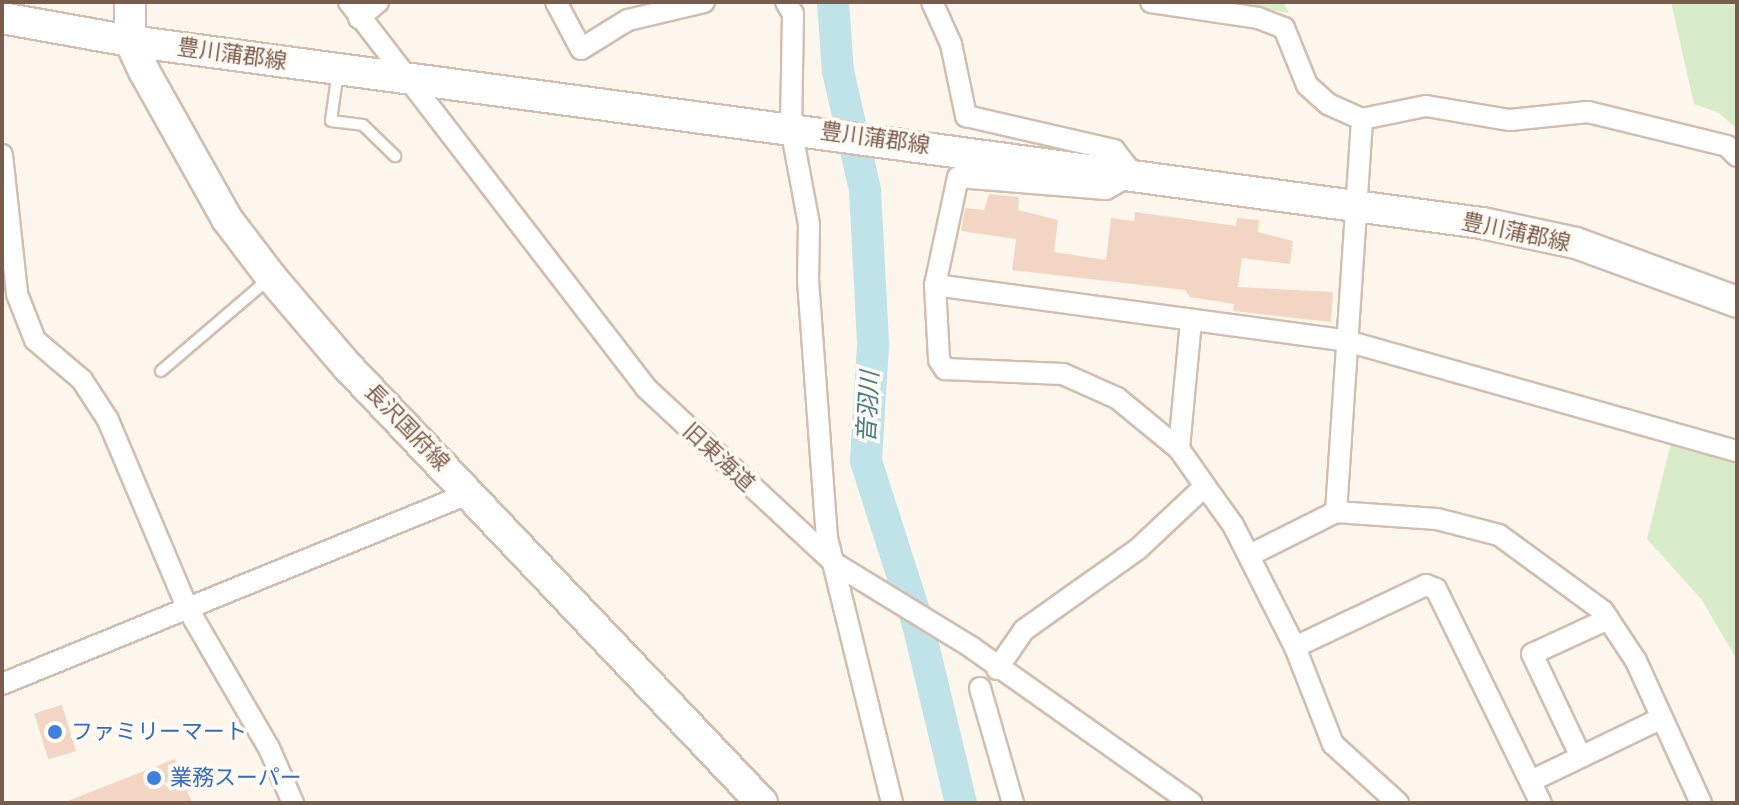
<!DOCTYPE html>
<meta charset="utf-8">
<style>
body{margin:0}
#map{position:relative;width:1739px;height:805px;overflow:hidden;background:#fdf6ec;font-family:Signika,"Noto Sans JP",sans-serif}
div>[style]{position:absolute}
.green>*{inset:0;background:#d8ecc9}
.river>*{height:32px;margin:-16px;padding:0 16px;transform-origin:16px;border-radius:16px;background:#bfe3e8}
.building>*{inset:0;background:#f3d5c3;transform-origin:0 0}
.roads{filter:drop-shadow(2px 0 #d1beb0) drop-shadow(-2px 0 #d1beb0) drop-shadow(0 2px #d1beb0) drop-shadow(0 -2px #d1beb0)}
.lane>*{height:10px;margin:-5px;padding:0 5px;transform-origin:5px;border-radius:5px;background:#fff}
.street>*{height:20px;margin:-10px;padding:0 10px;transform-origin:10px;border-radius:10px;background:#fff}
.secondary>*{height:30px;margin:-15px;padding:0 15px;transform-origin:15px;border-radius:15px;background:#fff}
.dots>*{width:22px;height:22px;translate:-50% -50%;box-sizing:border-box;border:4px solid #fffaf3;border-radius:50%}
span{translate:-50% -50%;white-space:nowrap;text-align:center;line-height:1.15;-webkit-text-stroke:7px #fffaf3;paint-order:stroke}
.street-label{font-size:22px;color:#7a5c4d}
.shop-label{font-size:22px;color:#366cbe}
.left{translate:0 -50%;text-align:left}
.water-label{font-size:24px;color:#437c86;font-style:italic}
.frame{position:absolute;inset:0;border:4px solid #7a5c4d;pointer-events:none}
</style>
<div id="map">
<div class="green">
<div style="clip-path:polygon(1223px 2px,1283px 2px,1289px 13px)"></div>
<div style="clip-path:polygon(1671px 2px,1737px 2px,1737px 129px,1719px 113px,1694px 104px)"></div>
<div style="clip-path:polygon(1671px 443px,1737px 462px,1737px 660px,1702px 600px,1647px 539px)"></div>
</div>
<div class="river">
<div style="left:833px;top:2px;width:69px;rotate:85.9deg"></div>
<div style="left:838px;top:71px;width:122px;rotate:77.2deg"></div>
<div style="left:865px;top:190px;width:155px;rotate:87deg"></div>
<div style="left:873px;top:345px;width:116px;rotate:93.5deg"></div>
<div style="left:866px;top:461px;width:171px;rotate:72.3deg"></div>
<div style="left:918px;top:624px;width:184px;rotate:76.5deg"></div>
</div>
<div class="building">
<div style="clip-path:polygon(989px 194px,1019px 197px,1018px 210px,1058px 220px,1054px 252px,1106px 260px,1111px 218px,1134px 221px,1135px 212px,1236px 226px,1237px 218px,1259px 220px,1258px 232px,1293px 241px,1290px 264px,1242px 258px,1238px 287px,1333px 292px,1331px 322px,1233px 311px,1234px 304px,1190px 297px,1185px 290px,1012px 270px,1016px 239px,961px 231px,965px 208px,984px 210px)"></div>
<div style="left:62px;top:705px;width:48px;height:29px;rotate:73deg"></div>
<div style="clip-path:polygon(175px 759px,192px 803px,65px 803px,65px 802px)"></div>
</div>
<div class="roads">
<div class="lane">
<div style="left:338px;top:71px;width:50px;rotate:98deg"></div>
<div style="left:331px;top:121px;width:32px;rotate:7deg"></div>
<div style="left:363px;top:125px;width:45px;rotate:44.1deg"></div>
<div style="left:161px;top:371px;width:143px;rotate:-40.5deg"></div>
</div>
<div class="street">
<div style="left:349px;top:2px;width:487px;rotate:52.4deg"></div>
<div style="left:646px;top:388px;width:257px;rotate:42.9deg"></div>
<div style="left:834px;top:563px;width:161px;rotate:31.5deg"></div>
<div style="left:971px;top:647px;width:270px;rotate:35.3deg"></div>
<div style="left:556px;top:2px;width:53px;rotate:62deg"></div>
<div style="left:581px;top:49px;width:55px;rotate:-31.7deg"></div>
<div style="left:628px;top:20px;width:78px;rotate:-13.3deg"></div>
<div style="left:786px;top:2px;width:14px;rotate:60deg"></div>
<div style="left:793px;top:14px;width:114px;rotate:91deg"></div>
<div style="left:791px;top:128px;width:98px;rotate:79.4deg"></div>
<div style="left:809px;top:224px;width:56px;rotate:91deg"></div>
<div style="left:808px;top:280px;width:259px;rotate:85.8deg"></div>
<div style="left:827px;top:538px;width:273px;rotate:76.2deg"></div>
<div style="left:932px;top:2px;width:46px;rotate:65.7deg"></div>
<div style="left:951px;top:44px;width:74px;rotate:78.2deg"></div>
<div style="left:966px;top:116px;width:152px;rotate:12.9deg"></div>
<div style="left:1114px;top:150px;width:31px;rotate:52deg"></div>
<div style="left:1133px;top:174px;width:31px;rotate:151deg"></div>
<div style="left:1106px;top:189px;width:148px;rotate:-175.4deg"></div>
<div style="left:958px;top:177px;width:110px;rotate:102deg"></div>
<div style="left:935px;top:285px;width:416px;rotate:7.7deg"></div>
<div style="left:1347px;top:341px;width:405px;rotate:15.8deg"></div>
<div style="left:1151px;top:2px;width:108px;rotate:8.5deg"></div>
<div style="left:1258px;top:18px;width:28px;rotate:21deg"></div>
<div style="left:1284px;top:28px;width:61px;rotate:68deg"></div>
<div style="left:1307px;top:85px;width:28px;rotate:42deg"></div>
<div style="left:1328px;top:104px;width:37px;rotate:24deg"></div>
<div style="left:1362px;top:119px;width:65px;rotate:-11.5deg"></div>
<div style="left:1426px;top:106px;width:85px;rotate:9.5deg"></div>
<div style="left:1510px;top:120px;width:78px;rotate:-5.9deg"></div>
<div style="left:1588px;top:112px;width:143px;rotate:13.7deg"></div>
<div style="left:1727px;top:146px;width:14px;rotate:45deg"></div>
<div style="left:359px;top:18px;width:25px;rotate:-40deg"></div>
<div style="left:2px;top:155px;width:140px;rotate:83.8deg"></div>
<div style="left:17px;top:294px;width:49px;rotate:68.6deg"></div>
<div style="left:35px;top:340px;width:62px;rotate:40.4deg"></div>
<div style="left:82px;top:380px;width:48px;rotate:57deg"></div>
<div style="left:108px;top:420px;width:205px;rotate:67.1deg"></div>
<div style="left:188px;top:609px;width:161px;rotate:59.8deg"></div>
<div style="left:269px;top:748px;width:60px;rotate:66.4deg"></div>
<div style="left:935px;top:285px;width:75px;rotate:86.9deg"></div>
<div style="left:939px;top:360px;width:11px;rotate:56deg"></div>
<div style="left:945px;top:369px;width:118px;rotate:2.4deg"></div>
<div style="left:1063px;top:374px;width:59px;rotate:24deg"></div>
<div style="left:1117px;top:398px;width:80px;rotate:39.4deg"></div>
<div style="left:1191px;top:321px;width:129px;rotate:95.4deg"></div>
<div style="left:1179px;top:449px;width:45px;rotate:54.9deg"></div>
<div style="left:1336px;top:512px;width:394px;rotate:-86.2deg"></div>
<div style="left:1250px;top:555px;width:96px;rotate:-26.6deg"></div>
<div style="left:1336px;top:512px;width:101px;rotate:4deg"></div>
<div style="left:1437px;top:519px;width:64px;rotate:14.5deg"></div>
<div style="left:1499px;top:535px;width:129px;rotate:36.2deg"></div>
<div style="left:1603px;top:611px;width:60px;rotate:56.6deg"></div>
<div style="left:1636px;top:661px;width:156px;rotate:65.4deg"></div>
<div style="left:997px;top:669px;width:47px;rotate:-55.3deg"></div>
<div style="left:1024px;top:630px;width:140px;rotate:-35.4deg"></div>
<div style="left:1138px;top:549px;width:92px;rotate:-43.2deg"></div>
<div style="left:1205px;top:486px;width:48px;rotate:54.3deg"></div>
<div style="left:1233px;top:525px;width:137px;rotate:63.1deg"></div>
<div style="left:2px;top:684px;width:505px;rotate:-22.2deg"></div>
<div style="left:980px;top:688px;width:120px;rotate:74deg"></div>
<div style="left:1581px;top:757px;width:114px;rotate:-115.4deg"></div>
<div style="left:1532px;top:654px;width:84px;rotate:-24.7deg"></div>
<div style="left:1531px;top:781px;width:145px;rotate:-25.7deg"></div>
<div style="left:1398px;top:803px;width:88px;rotate:-137.8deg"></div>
<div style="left:1333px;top:744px;width:104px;rotate:-111.4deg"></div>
<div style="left:1295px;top:647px;width:145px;rotate:-25.3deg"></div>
<div style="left:1426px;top:585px;width:11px;rotate:22deg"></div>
<div style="left:1436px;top:589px;width:238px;rotate:63.9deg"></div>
</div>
<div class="secondary">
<div style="left:130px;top:2px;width:39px;rotate:90deg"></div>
<div style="left:130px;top:41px;width:33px;rotate:65deg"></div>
<div style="left:144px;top:71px;width:170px;rotate:60.7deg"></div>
<div style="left:227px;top:219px;width:73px;rotate:52.8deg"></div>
<div style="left:271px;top:277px;width:118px;rotate:49.5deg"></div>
<div style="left:348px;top:367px;width:601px;rotate:46.48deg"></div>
<div style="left:2px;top:18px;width:130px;rotate:10.2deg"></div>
<div style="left:130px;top:41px;width:1364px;rotate:7.67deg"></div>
<div style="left:1482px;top:223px;width:96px;rotate:12deg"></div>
<div style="left:1576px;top:243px;width:171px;rotate:20.1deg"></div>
</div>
</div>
<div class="dots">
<div style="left:55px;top:732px;background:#3f7fe0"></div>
<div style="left:154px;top:778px;background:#3f7fe0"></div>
</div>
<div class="street-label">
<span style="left:232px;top:54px;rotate:8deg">豊川蒲郡線</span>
<span style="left:875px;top:138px;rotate:8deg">豊川蒲郡線</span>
<span style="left:1516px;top:232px;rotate:12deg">豊川蒲郡線</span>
<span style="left:407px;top:427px;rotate:46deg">長沢国府線</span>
<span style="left:719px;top:457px;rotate:43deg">旧東海道</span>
</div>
<div class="shop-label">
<span class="left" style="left:71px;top:732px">ファミリーマート</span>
<span class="left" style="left:170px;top:778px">業務スーパー</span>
</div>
<div class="water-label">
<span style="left:869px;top:407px;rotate:-87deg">音羽川</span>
</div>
<div class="frame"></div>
</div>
